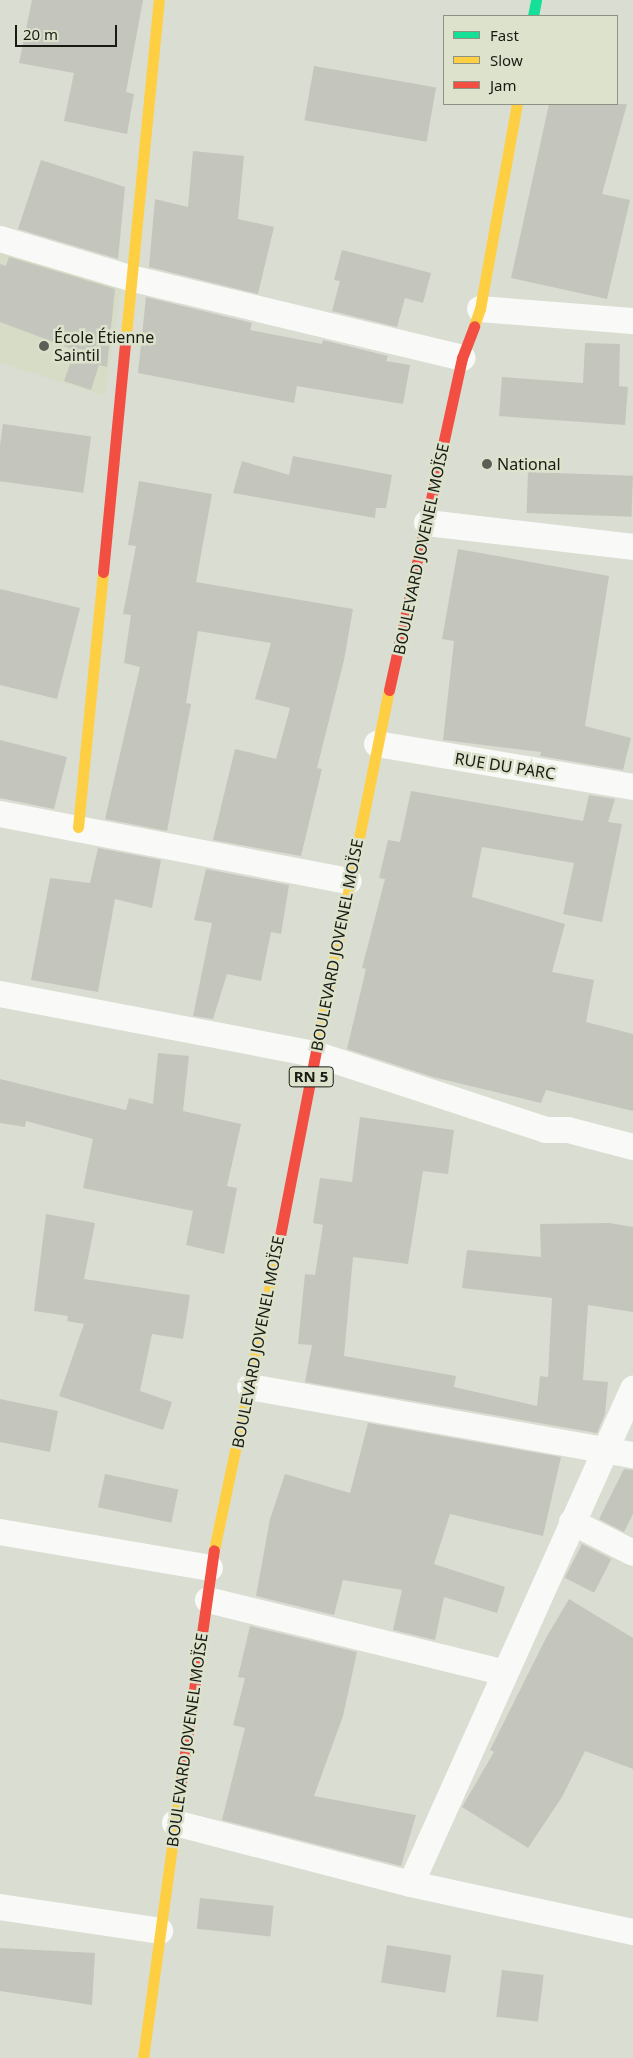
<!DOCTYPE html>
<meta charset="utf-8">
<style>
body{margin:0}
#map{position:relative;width:633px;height:2058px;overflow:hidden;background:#daddd1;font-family:"Noto Sans",sans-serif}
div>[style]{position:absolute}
.built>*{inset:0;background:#d6dcc6}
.building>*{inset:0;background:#c4c6bd;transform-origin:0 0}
.street>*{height:26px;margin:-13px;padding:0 13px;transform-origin:13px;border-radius:13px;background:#f9faf8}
.fast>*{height:11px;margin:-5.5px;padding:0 5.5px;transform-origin:5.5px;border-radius:5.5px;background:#16e098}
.slow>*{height:11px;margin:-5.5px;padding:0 5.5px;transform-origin:5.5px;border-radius:5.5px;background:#ffcf43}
.jam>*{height:11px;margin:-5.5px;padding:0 5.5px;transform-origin:5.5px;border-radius:5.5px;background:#f24e42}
.dots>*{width:14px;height:14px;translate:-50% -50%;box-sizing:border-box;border:2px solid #dce2cc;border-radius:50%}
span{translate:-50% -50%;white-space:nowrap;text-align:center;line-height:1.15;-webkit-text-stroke:5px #dce2cc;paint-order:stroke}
.shield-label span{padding:1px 4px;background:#dce2cc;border:1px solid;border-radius:4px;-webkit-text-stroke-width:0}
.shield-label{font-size:15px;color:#191b13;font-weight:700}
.poi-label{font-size:16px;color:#191b13}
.left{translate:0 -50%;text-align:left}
.street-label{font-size:16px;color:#191b13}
.legend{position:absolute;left:443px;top:15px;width:175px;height:90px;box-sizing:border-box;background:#dce2cc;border:1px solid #8e9282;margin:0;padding:6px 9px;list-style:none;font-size:15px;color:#191b13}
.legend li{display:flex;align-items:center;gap:10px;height:25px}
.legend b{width:25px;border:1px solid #8e9282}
.scale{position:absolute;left:15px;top:25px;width:102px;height:22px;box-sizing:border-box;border:2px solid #191b13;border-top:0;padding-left:6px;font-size:15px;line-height:18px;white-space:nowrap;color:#191b13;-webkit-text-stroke:4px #dce2cc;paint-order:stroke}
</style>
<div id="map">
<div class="built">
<div style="clip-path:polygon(0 252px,121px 286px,105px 396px,0 363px)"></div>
</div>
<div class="building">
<div style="clip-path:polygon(32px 0,143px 0,126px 92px,134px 94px,127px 134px,64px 121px,74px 73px,19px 63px)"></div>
<div style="left:314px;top:66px;width:124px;height:55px;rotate:10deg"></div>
<div style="clip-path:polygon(549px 104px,627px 104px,602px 194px,630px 200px,607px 299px,511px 278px)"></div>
<div style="clip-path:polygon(193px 151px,244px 156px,238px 219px,274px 227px,258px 294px,149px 267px,155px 199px,188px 207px)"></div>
<div style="clip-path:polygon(41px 160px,125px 187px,118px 259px,18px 229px)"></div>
<div style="clip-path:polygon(342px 250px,431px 273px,423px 303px,405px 298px,397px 327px,332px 311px,340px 281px,334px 280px)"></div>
<div style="clip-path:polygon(9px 257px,115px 289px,107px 367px,99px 365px,91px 390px,64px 381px,75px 350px,0 322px,0 264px,6px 266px)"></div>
<div style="clip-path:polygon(146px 297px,252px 323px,250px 330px,322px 344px,323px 340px,388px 356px,386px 361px,410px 365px,403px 404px,297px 386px,294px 403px,138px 373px)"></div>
<div style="clip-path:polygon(585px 343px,620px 344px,619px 386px,628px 387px,625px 425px,499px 416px,502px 377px,583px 383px)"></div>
<div style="left:3px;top:424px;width:89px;height:57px;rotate:8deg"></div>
<div style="clip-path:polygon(293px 456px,392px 475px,386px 508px,376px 508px,375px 518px,233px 493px,242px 461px,289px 475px)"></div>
<div style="left:528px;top:472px;width:105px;height:41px;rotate:2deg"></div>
<div style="clip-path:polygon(139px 481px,212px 494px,196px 582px,353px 609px,344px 660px,317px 768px,322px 769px,301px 856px,213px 840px,235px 749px,276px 759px,290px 708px,255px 699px,271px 643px,198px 631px,186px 703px,191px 704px,167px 831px,105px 819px,140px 667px,124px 663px,131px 615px,123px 614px,136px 546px,128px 545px)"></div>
<div style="clip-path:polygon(458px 549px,609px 576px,585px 726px,631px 738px,623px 770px,540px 756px,541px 752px,443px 740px,454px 641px,442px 639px)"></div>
<div style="clip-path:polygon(0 589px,80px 608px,57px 699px,0 685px)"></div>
<div style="clip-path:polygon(0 740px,67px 757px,54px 809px,0 798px)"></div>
<div style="clip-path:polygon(411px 791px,583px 821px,589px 795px,615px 799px,608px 822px,622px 824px,602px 922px,563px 914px,574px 863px,482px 847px,472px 897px,565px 924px,552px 972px,594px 980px,586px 1022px,633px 1034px,633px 1111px,546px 1090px,541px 1103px,433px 1077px,347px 1049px,366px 969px,362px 968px,385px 879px,379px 878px,388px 840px,400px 842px)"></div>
<div style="clip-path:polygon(98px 848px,161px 860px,152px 908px,115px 899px,98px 992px,31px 980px,50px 878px,90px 883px)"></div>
<div style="clip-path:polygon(206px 869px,289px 885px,281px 934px,271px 932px,261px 981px,227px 974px,213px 1019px,193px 1016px,212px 923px,194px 920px)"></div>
<div style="clip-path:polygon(158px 1053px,189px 1056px,183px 1111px,241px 1124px,227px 1186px,237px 1188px,224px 1254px,186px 1245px,193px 1211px,83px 1188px,93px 1139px,26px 1121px,25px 1127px,0 1123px,0 1079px,126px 1110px,129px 1098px,153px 1104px)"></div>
<div style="clip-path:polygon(360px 1117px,454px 1130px,448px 1174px,423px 1171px,408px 1264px,353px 1257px,344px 1356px,456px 1376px,454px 1387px,537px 1406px,540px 1376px,548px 1377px,552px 1298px,462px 1288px,467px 1250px,541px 1257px,540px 1224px,609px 1223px,633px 1227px,633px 1312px,588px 1305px,583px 1380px,608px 1382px,605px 1414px,597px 1433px,305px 1382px,312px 1345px,298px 1344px,305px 1274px,315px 1275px,323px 1225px,313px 1223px,320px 1178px,352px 1182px)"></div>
<div style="clip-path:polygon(46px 1214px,95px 1223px,84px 1279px,190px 1295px,183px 1339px,152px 1334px,140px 1391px,172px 1402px,163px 1430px,59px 1396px,84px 1324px,67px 1321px,68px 1316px,34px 1311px)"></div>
<div style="clip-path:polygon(0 1399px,58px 1411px,50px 1452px,0 1442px)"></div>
<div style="clip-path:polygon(368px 1423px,561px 1457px,543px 1536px,450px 1514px,434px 1564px,505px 1587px,497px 1613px,444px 1597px,435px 1640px,393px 1630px,402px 1590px,343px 1580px,334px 1615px,256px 1596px,270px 1519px,285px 1474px,350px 1493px)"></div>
<div style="clip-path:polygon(624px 1469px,633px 1470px,633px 1514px,624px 1532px,599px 1519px)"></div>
<div style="left:105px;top:1474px;width:75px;height:34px;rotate:12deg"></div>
<div style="left:582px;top:1544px;width:33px;height:38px;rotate:27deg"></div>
<div style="clip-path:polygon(569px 1599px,633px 1638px,633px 1769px,585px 1751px,562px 1797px,528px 1848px,462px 1807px,494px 1752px,490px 1750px,546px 1638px)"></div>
<div style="clip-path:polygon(250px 1626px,357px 1652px,343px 1716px,314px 1796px,416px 1815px,401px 1866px,222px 1820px,245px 1728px,233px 1725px,245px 1678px,238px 1677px)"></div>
<div style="left:200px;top:1898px;width:74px;height:31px;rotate:6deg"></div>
<div style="left:387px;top:1945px;width:65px;height:38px;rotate:9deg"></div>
<div style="clip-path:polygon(0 1948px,95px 1953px,92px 2005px,0 1991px)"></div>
<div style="left:502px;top:1970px;width:42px;height:47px;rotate:7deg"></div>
</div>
<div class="street">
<div style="left:0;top:239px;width:136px;rotate:16.7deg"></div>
<div style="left:130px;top:278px;width:342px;rotate:13.5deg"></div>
<div style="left:480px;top:309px;width:153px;rotate:4.5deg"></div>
<div style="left:427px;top:523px;width:207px;rotate:6.6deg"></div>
<div style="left:377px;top:744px;width:260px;rotate:9.5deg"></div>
<div style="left:0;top:814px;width:355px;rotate:10.9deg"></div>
<div style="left:0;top:994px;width:321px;rotate:10.8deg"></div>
<div style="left:315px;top:1054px;width:243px;rotate:18.2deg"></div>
<div style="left:546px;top:1130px;width:22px"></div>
<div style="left:568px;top:1130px;width:67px;rotate:14.7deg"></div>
<div style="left:250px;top:1387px;width:389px;rotate:10.1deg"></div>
<div style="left:572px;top:1522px;width:68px;rotate:26.9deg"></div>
<div style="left:0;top:1532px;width:213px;rotate:9.7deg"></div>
<div style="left:208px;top:1600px;width:306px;rotate:13.8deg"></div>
<div style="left:175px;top:1823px;width:244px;rotate:14.5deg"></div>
<div style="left:411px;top:1884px;width:227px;rotate:12.2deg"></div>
<div style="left:411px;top:1884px;width:543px;rotate:-65.84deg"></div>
<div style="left:0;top:1907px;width:162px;rotate:8.5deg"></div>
</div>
<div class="fast">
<div style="left:533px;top:16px;width:16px;rotate:-79deg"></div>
</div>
<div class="slow">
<div style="left:474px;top:326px;width:18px;rotate:-71deg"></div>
<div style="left:480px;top:309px;width:208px;rotate:-79.8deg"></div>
<div style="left:125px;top:345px;width:347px;rotate:-84.4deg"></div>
<div style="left:78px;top:827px;width:256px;rotate:-84.4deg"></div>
<div style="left:318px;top:1041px;width:358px;rotate:-78.6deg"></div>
<div style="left:214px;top:1550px;width:316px;rotate:-78.1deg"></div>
<div style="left:143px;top:2058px;width:280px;rotate:-82.2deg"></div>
</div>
<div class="jam">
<div style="left:103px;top:572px;width:228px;rotate:-84.5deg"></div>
<div style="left:389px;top:690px;width:340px;rotate:-77.6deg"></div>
<div style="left:462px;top:358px;width:34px;rotate:-69deg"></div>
<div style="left:279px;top:1241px;width:204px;rotate:-79deg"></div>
<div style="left:181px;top:1781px;width:233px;rotate:-81.9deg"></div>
</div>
<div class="dots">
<div style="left:44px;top:346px;background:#5d5f56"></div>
<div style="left:487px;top:464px;background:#5d5f56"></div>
</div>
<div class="shield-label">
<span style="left:311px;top:1077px">RN 5</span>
</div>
<div class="poi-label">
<span class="left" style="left:54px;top:346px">École Étienne<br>Saintil</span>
<span class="left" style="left:497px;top:464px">National</span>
</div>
<div class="street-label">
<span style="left:421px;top:549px;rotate:-78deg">BOULEVARD JOVENEL MOÏSE</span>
<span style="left:505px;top:766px;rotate:9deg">RUE DU PARC</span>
<span style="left:337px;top:945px;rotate:-79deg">BOULEVARD JOVENEL MOÏSE</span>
<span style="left:258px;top:1342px;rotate:-79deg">BOULEVARD JOVENEL MOÏSE</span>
<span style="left:187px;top:1740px;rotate:-82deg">BOULEVARD JOVENEL MOÏSE</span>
</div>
<ul class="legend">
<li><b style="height:6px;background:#16e098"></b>Fast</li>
<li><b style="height:6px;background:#ffcf43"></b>Slow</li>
<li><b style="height:6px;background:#f24e42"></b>Jam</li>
</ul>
<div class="scale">20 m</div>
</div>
